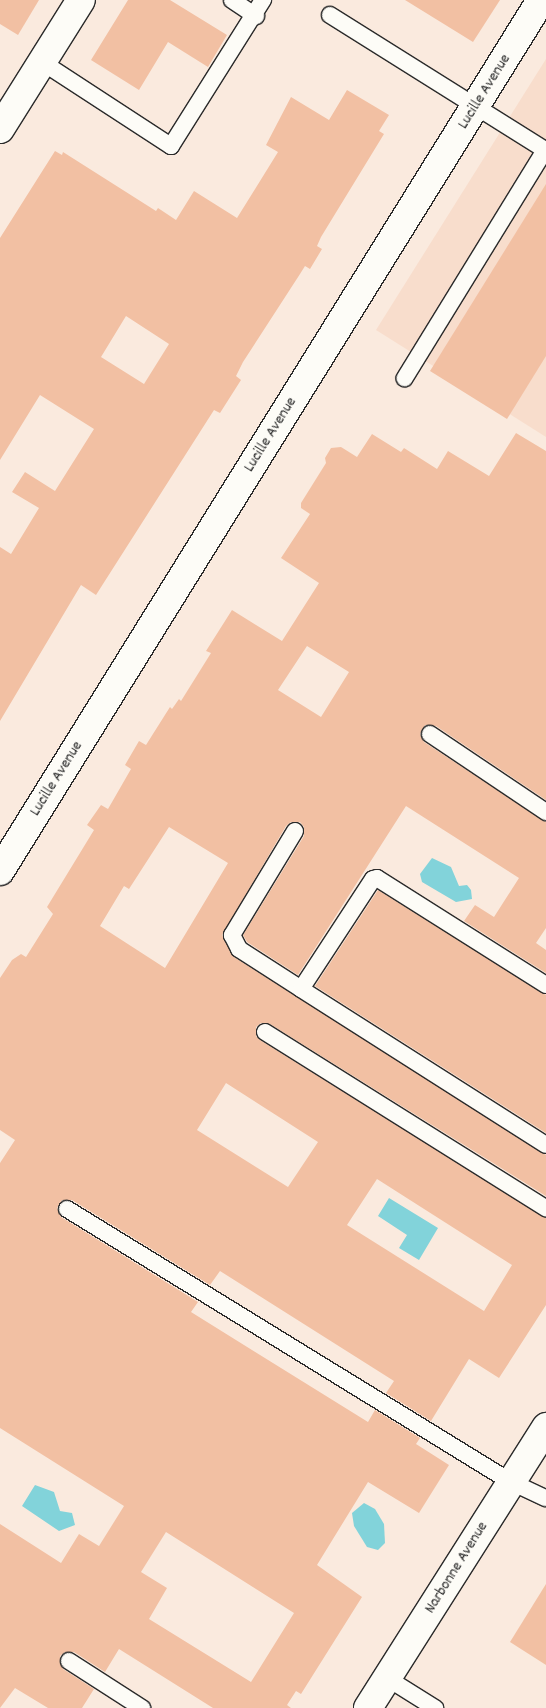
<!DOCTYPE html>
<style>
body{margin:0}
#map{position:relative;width:546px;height:1708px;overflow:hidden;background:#faeade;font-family:Dekko,sans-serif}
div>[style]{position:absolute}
.built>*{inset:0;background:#f8ddcc}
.water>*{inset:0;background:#82d3da}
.building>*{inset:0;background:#f2c0a3}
.roads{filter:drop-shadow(1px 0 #2b2b2b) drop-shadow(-1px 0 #2b2b2b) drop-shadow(0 1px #2b2b2b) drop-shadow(0 -1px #2b2b2b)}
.lane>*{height:16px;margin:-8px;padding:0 8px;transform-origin:8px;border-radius:8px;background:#fdfcf7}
.street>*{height:28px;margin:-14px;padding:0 14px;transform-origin:14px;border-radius:14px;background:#fdfcf7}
.secondary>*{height:28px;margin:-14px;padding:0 14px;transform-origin:14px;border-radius:14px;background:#fdfcf7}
span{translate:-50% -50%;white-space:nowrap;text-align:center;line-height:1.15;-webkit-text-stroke:4.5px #fdfcf7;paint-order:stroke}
.street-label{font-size:16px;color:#2b2b2b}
</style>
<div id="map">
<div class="built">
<div style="clip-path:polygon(546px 59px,546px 437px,376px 330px)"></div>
</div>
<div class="water">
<div style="clip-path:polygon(432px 858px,451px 867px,459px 886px,467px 885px,471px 890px,472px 899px,456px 902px,422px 882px,420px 874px)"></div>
<div style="clip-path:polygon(389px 1198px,438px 1228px,419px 1260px,399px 1248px,407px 1235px,378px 1216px)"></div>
<div style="clip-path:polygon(35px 1485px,54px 1492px,60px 1511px,72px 1513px,75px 1525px,59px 1531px,22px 1506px)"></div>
<div style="clip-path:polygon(364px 1503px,375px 1509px,384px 1524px,385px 1543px,378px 1550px,367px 1547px,354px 1526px,352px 1513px)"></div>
</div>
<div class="building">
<div style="clip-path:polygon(0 0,39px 0,18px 35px,0 24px)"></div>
<div style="clip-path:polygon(128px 0,170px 0,227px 35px,208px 67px,168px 42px,139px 90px,91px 60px)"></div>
<div style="clip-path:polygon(405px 0,500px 0,473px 42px)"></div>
<div style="clip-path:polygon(evenodd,347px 90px,389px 115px,379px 131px,384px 134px,321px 237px,317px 246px,322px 249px,310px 269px,305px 266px,300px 274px,243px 362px,236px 376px,241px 380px,220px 413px,214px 410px,96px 595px,81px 585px,0 721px,0 547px,11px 554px,39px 508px,12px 492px,25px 472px,55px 491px,94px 429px,40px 395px,0 460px,0 238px,55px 151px,62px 155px,63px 152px,156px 211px,158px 208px,176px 220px,194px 191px,237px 218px,278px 152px,266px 145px,291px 97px,329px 120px,347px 90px,126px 316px,169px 344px,144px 384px,101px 357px,126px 316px)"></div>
<div style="clip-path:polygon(546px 184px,546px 356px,507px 419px,430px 371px)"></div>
<div style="clip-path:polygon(evenodd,516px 433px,546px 451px,546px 800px,436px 726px,425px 725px,420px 734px,424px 742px,546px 822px,546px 928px,536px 943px,546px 950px,546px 973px,464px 921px,475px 905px,494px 917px,519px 878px,406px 806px,298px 975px,247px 942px,243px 935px,304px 836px,304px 827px,300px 822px,291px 822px,286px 826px,222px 935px,234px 957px,546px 1155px,546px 1196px,270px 1024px,261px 1023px,256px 1027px,256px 1036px,260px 1040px,546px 1218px,546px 1305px,499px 1378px,469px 1359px,431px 1421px,386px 1393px,394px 1381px,220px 1271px,210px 1285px,72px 1200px,62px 1200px,57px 1208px,61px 1217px,198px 1302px,191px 1312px,368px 1422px,375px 1410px,420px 1438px,416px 1444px,449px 1465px,419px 1513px,368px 1482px,317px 1565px,362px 1597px,301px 1694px,296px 1691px,287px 1705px,291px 1708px,213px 1708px,119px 1649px,105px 1672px,74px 1652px,65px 1652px,60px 1656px,63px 1669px,94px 1689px,82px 1708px,48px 1708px,15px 1688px,0 1708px,0 1524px,61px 1563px,79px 1534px,99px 1546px,124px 1506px,0 1428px,0 1163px,15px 1140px,0 1130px,0 978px,12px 960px,21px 954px,26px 957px,53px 914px,47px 907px,94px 830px,87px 825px,101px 805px,108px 809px,131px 769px,125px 765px,139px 741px,146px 745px,170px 707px,172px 709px,179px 699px,181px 701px,211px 653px,206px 651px,232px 610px,282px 641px,319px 583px,281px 558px,310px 514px,301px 508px,301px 503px,326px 463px,325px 458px,331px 448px,341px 447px,357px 457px,372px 434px,401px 452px,404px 448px,437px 469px,448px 451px,489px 476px,516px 433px,307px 646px,349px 672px,321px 717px,278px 690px,307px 646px,516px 433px,169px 827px,228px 863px,165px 968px,100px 926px,124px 886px,129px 889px,169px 827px,516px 433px,226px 1083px,318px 1142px,288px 1187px,197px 1130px,226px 1083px,516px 433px,377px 1179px,512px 1265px,484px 1311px,347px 1225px,377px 1179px,516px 433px,166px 1532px,294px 1613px,251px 1682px,149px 1619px,167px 1588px,141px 1572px,166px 1532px)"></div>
<div style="clip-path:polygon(378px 890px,546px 995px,546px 1133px,315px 986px)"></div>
<div style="clip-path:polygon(546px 1584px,546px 1665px,510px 1642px)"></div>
</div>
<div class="roads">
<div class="lane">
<div style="left:232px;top:0;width:29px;rotate:34deg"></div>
<div style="left:330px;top:15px;width:254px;rotate:32.1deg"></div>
<div style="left:545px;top:150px;width:268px;rotate:121.6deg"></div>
<div style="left:42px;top:62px;width:154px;rotate:33.1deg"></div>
<div style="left:171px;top:146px;width:173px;rotate:-57.8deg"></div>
<div style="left:430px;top:734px;width:140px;rotate:33.9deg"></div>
<div style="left:295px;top:831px;width:122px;rotate:121.2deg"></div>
<div style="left:232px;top:935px;width:16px;rotate:63deg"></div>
<div style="left:239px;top:949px;width:74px;rotate:32.8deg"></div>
<div style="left:546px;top:985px;width:200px;rotate:-147.7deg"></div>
<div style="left:377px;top:878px;width:4px;rotate:166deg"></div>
<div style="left:373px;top:879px;width:131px;rotate:123.2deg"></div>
<div style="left:301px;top:989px;width:290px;rotate:32.5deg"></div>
<div style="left:265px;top:1032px;width:332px;rotate:32.1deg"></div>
<div style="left:67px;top:1209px;width:521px;rotate:31.59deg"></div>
<div style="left:511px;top:1482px;width:38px;rotate:25deg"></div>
<div style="left:69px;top:1661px;width:87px;rotate:32.8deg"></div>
<div style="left:387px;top:1678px;width:57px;rotate:32deg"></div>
</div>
<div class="street">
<div style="left:0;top:129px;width:152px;rotate:-57.9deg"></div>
<div style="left:0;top:871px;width:1025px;rotate:-58.15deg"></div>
</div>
<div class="secondary">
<div style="left:368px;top:1708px;width:333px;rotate:-57.6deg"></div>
</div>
</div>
<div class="street-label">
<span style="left:485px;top:92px;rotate:-58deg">Lucille Avenue</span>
<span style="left:271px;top:435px;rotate:-58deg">Lucille Avenue</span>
<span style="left:57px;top:779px;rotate:-58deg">Lucille Avenue</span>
<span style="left:457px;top:1568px;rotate:-58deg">Narbonne Avenue</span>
</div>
</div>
